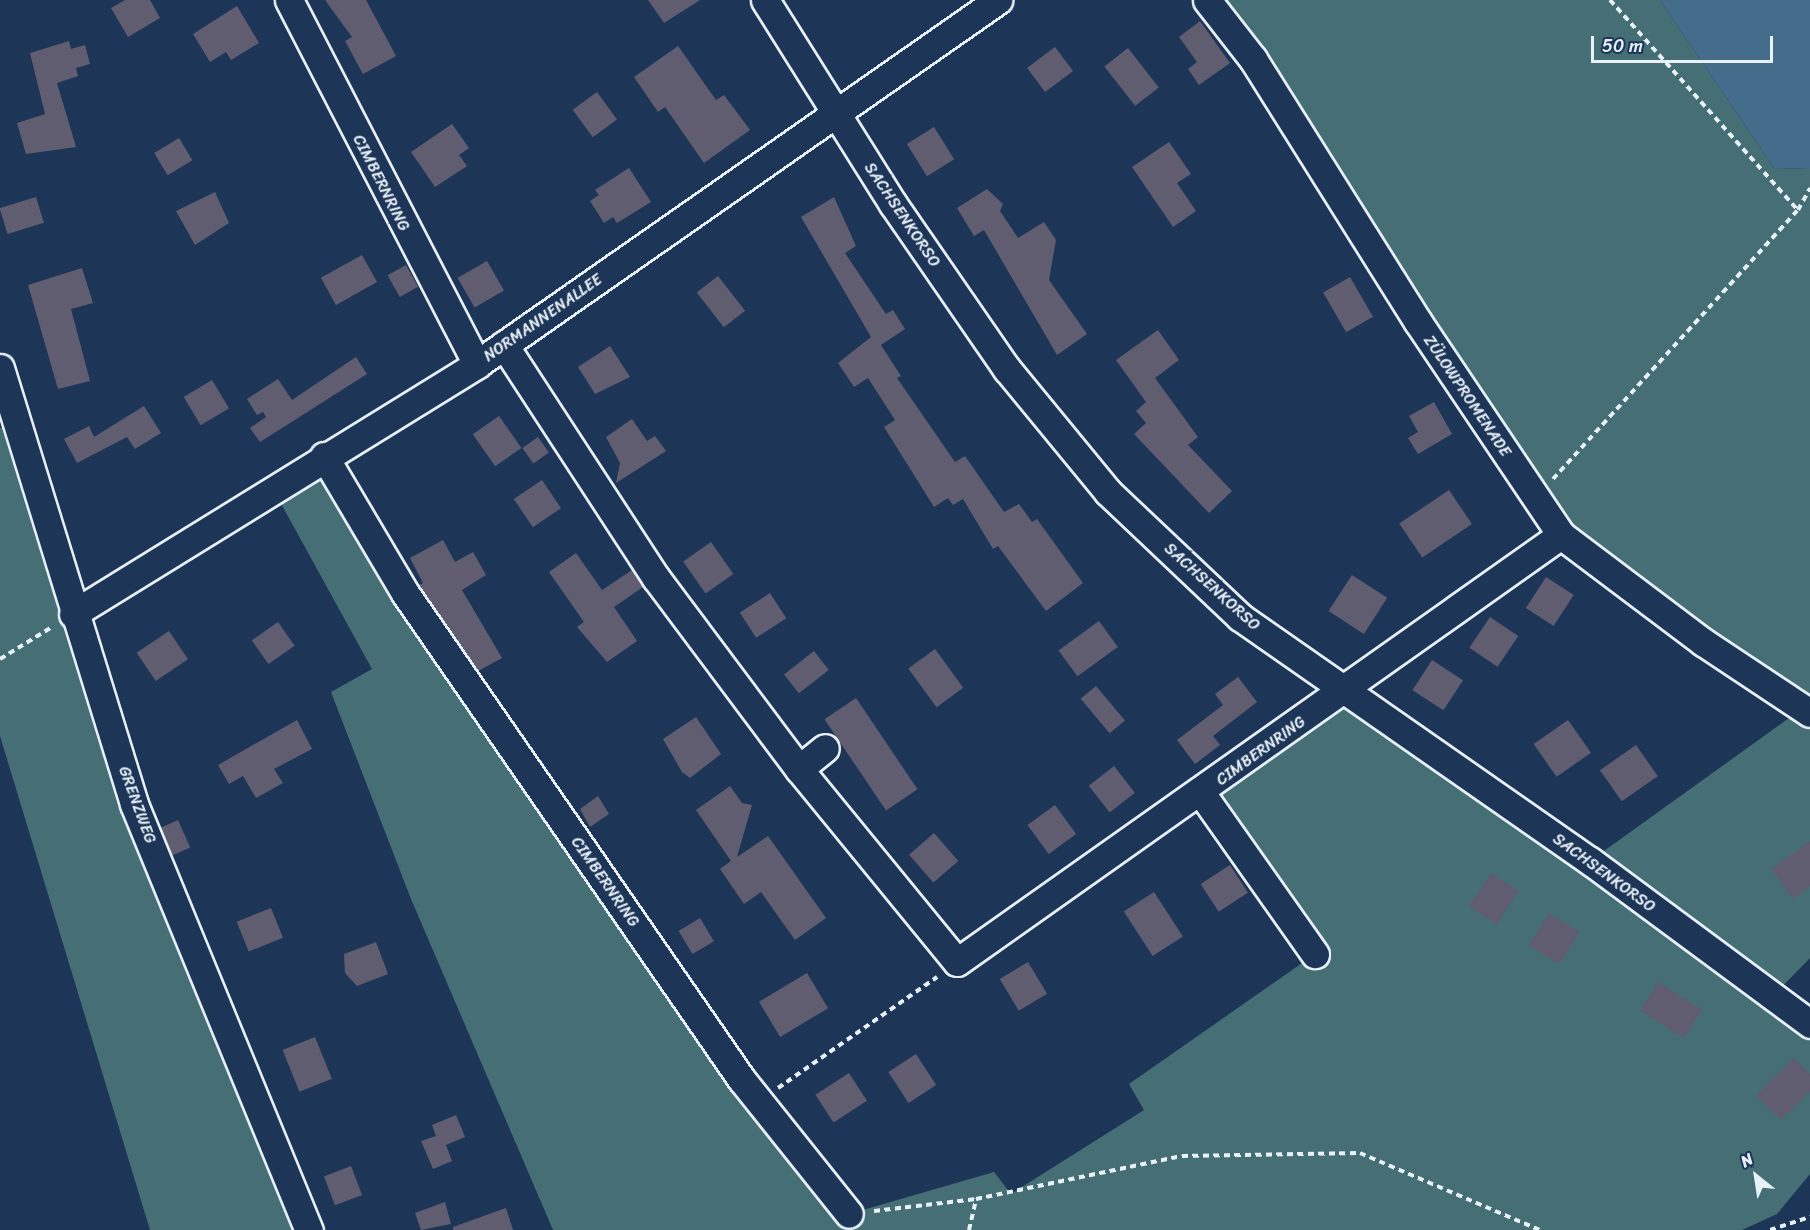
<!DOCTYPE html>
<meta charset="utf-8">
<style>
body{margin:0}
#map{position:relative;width:1810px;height:1230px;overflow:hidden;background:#1d3557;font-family:Sriracha,sans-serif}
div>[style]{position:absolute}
.green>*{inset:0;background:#466f75}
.water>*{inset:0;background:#436d8a}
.building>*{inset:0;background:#615d70;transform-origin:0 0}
.path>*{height:4px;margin-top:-2px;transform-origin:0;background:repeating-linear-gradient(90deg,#e8f1f8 0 6px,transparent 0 10.5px)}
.roads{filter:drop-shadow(2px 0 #e8f1f8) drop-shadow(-2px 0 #e8f1f8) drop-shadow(0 2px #e8f1f8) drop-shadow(0 -2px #e8f1f8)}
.minor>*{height:27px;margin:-13.5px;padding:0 13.5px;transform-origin:13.5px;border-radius:13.5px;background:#1d3557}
span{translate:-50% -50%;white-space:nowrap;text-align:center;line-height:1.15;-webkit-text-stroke:6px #1d3557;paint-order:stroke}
.street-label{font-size:16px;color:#e8f1f8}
.north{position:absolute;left:1726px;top:1146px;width:60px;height:60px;-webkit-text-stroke:4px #1d3557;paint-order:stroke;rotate:330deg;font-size:16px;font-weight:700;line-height:24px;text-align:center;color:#e8f1f8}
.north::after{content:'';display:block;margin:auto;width:21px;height:27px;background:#e8f1f8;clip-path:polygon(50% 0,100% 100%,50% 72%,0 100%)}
.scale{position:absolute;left:1591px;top:36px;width:182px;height:27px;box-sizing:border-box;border:3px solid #e8f1f8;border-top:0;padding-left:8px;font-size:18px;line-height:21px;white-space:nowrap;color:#e8f1f8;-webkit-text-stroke:4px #1d3557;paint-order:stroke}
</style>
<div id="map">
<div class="green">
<div style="clip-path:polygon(1216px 0,1660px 0,1774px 168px,1810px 169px,1810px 958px,1773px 996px,1810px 1024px,1810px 1174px,1777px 1214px,1742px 1230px,553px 1230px,411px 899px,331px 692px,372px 669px,273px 489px,324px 456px,849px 1214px,994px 1172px,1011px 1194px,1144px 1110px,1129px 1084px,1315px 954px,1202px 794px,1344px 689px,1590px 861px,1803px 708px,1561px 535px)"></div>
<div style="clip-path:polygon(18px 422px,73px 614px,309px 1230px,150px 1230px,0 736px,0 428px)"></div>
</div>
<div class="water">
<div style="clip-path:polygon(1660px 0,1810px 0,1810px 169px,1774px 168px)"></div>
</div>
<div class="building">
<div style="clip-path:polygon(125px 0,150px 0,160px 18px,128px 37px,111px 8px)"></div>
<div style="clip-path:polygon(325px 0,366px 0,396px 56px,363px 74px,345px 41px,352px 37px)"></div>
<div style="clip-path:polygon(648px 0,700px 0,664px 23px)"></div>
<div style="clip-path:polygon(237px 6px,259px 43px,231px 60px,226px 52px,210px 62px,193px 34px)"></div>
<div style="clip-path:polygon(1200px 21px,1230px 63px,1199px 85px,1188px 69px,1197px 62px,1179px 37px)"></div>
<div style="clip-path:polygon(69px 41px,71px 49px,85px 45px,90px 64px,76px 68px,78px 76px,57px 83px,76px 147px,26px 154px,17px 123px,45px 114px,30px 53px)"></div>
<div style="clip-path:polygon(678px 46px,716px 100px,724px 95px,750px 130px,704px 163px,665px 107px,658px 112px,634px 77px)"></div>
<div style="left:1055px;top:47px;width:30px;height:35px;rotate:53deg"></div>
<div style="left:1128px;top:48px;width:50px;height:30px;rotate:52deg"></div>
<div style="left:597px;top:92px;width:34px;height:30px;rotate:54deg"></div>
<div style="clip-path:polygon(452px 124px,469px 148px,459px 155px,467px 166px,435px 187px,411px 152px)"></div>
<div style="left:934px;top:127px;width:38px;height:32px;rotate:58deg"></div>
<div style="left:179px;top:138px;width:26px;height:29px;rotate:59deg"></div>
<div style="clip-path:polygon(1169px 142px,1191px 174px,1177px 183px,1196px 211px,1173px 227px,1132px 167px)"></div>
<div style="clip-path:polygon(629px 168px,651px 202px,617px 223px,613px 217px,604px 223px,590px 201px,599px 195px,595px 190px)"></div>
<div style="clip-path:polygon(987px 189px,1003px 204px,1000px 211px,1018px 238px,1044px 222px,1056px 240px,1049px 280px,1087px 334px,1057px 355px,984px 230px,974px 236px,957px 208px)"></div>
<div style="clip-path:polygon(215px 192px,229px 223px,195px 245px,176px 211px)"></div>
<div style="left:36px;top:197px;width:27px;height:38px;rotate:73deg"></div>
<div style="clip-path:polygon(834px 197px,856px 246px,845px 253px,886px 314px,893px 310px,905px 329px,881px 345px,901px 376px,897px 378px,955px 462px,965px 456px,1004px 512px,1019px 504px,1032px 522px,1037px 519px,1083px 583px,1046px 611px,998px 546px,993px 549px,963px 499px,953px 505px,948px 498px,934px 507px,884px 427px,895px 420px,868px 378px,854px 387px,838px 363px,871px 337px,801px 217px)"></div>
<div style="left:362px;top:255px;width:31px;height:47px;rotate:61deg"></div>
<div style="left:487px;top:261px;width:34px;height:34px;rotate:60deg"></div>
<div style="left:406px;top:265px;width:25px;height:21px;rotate:61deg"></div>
<div style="clip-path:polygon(82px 268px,93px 303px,71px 309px,90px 381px,58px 389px,28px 285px)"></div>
<div style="left:718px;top:276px;width:44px;height:27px;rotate:52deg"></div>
<div style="left:1350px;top:277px;width:46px;height:31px;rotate:60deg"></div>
<div style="clip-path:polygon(1158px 330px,1179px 360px,1155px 378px,1198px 437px,1188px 445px,1232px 491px,1209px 513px,1134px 434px,1146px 423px,1136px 411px,1146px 402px,1116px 360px)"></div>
<div style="clip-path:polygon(610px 346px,630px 377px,595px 394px,578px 367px)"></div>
<div style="clip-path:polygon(356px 357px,367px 374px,260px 442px,250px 428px,266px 417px,263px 412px,257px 415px,247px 399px,278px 379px,292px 400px)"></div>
<div style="left:212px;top:380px;width:33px;height:33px;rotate:59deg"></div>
<div style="clip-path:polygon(1434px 402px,1452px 434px,1418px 454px,1408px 438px,1418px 432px,1409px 416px)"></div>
<div style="clip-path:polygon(144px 406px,161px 433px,135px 449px,127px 437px,77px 463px,64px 439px,89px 426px,94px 437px)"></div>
<div style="left:499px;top:416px;width:39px;height:32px;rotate:55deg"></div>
<div style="clip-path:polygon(632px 419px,647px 441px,655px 436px,666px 451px,616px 483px,620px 463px,606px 437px)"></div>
<div style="left:538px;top:437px;width:19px;height:19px;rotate:55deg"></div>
<div style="left:542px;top:480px;width:34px;height:34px;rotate:56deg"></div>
<div style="left:1449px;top:490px;width:41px;height:60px;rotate:56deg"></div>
<div style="clip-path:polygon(443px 540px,455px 562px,473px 552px,486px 575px,462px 590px,502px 658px,478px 671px,419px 585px,423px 583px,410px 558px)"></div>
<div style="left:711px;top:542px;width:39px;height:34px;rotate:55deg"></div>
<div style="clip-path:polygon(576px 553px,602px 590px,632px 570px,643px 587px,614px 607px,637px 641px,607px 662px,577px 627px,584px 622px,549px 572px)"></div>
<div style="left:1352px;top:575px;width:42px;height:43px;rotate:33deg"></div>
<div style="left:1546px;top:577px;width:33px;height:37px;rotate:33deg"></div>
<div style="left:770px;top:593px;width:30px;height:36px;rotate:57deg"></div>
<div style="left:1490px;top:617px;width:34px;height:37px;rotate:34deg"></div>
<div style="left:1099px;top:621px;width:32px;height:50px;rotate:54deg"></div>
<div style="left:278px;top:622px;width:29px;height:32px;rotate:55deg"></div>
<div style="left:169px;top:631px;width:34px;height:39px;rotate:56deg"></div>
<div style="left:935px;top:649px;width:48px;height:33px;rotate:54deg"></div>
<div style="left:814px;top:651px;width:24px;height:38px;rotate:52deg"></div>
<div style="left:1432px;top:660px;width:37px;height:36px;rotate:33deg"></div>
<div style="clip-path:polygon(1238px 677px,1257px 702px,1213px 736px,1220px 745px,1195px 764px,1177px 740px,1223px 705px,1215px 694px)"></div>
<div style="left:1096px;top:686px;width:45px;height:20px;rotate:50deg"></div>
<div style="left:856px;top:698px;width:110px;height:38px;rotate:56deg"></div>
<div style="clip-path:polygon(696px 717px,721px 754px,690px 778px,682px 772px,663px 739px)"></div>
<div style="clip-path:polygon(297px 720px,312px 749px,274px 769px,283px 783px,256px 798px,243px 776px,229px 784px,218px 765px)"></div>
<div style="left:1568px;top:720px;width:40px;height:42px;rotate:55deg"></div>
<div style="left:1636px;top:745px;width:38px;height:44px;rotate:55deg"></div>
<div style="left:1114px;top:766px;width:34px;height:32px;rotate:52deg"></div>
<div style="clip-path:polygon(730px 786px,742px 803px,752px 805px,737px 857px,768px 836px,826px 918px,795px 940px,761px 892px,744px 904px,720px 869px,731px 861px,696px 810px)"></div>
<div style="clip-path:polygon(598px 796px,609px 814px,590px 827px,580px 809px)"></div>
<div style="left:1055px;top:805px;width:36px;height:34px;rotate:54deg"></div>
<div style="left:178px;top:820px;width:30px;height:19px;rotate:66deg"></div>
<div style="left:934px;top:833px;width:37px;height:33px;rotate:49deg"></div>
<div style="clip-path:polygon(1810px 841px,1810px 886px,1793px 899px,1771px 869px)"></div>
<div style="left:1230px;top:865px;width:33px;height:35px;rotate:57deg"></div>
<div style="left:1491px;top:873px;width:33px;height:40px;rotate:33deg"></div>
<div style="left:1154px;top:892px;width:53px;height:36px;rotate:57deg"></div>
<div style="left:271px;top:908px;width:32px;height:37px;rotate:68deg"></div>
<div style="left:1549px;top:913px;width:36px;height:38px;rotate:32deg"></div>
<div style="left:700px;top:918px;width:27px;height:25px;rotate:59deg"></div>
<div style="clip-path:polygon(376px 942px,388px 974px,357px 986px,345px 973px,344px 954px)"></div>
<div style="left:1028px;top:962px;width:37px;height:33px;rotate:59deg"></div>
<div style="left:807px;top:973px;width:41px;height:56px;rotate:59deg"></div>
<div style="left:1658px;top:982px;width:52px;height:34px;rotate:32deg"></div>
<div style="left:315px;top:1037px;width:45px;height:35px;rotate:68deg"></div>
<div style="left:916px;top:1054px;width:37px;height:33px;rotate:57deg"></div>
<div style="clip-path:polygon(1794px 1058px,1810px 1074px,1810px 1091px,1781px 1120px,1756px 1095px)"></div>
<div style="left:849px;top:1073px;width:33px;height:40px;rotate:57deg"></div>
<div style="clip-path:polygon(456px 1115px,465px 1137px,446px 1145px,452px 1161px,433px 1169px,421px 1141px,436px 1136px,432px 1125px)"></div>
<div style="left:351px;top:1166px;width:31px;height:29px;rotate:69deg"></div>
<div style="clip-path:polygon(445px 1202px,451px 1224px,421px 1230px,415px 1213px)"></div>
<div style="clip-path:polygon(506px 1208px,513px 1230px,453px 1230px,453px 1227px)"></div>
</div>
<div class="path">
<div style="left:1610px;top:0;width:282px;rotate:48.2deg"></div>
<div style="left:1553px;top:479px;width:364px;rotate:-47.7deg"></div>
<div style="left:1798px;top:210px;width:25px;rotate:-61deg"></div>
<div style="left:0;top:659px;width:61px;rotate:-31.6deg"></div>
<div style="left:778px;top:1088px;width:194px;rotate:-34.9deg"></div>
<div style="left:874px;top:1211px;width:103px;rotate:-6.7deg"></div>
<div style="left:976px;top:1199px;width:210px;rotate:-11.8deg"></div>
<div style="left:1182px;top:1156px;width:178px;rotate:-1deg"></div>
<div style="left:1360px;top:1153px;width:196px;rotate:23.2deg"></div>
<div style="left:969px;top:1230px;width:32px;rotate:-77deg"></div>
<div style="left:1770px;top:1230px;width:42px;rotate:-18deg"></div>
</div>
<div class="roads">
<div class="minor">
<div style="left:289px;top:0;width:410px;rotate:62.7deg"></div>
<div style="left:765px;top:0;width:241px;rotate:57.9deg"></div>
<div style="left:893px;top:204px;width:201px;rotate:55.4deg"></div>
<div style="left:1007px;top:369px;width:159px;rotate:50.6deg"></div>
<div style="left:1108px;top:492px;width:182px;rotate:43.4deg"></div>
<div style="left:1240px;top:617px;width:427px;rotate:34.9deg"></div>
<div style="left:1590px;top:861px;width:274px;rotate:36.5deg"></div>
<div style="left:1207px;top:0;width:75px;rotate:52.1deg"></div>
<div style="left:1253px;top:59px;width:310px;rotate:57.9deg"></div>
<div style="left:1418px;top:322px;width:257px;rotate:56.1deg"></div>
<div style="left:1561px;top:535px;width:178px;rotate:37deg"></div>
<div style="left:1703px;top:642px;width:128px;rotate:33.6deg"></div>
<div style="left:504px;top:345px;width:278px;rotate:56.9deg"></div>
<div style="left:656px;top:578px;width:239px;rotate:53.2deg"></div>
<div style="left:799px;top:769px;width:249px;rotate:50.7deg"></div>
<div style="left:957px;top:962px;width:740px;rotate:-35.26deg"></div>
<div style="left:0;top:368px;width:456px;rotate:72.9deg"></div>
<div style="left:134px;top:804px;width:461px;rotate:67.7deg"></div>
<div style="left:324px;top:456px;width:159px;rotate:59.4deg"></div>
<div style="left:405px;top:593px;width:592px;rotate:55.32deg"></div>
<div style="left:742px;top:1080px;width:171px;rotate:51.4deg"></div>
<div style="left:73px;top:614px;width:475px;rotate:-31.7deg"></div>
<div style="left:477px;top:364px;width:636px;rotate:-34.94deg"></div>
<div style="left:799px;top:769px;width:33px;rotate:-39deg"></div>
<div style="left:1202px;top:794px;width:196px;rotate:54.8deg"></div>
</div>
</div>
<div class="street-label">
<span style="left:381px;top:183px;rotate:63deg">CIMBERNRING</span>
<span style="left:902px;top:215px;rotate:56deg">SACHSENKORSO</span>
<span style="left:543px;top:318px;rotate:-35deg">NORMANNENALLEE</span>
<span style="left:1467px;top:396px;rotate:56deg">ZÜLOWPROMENADE</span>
<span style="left:1212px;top:587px;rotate:42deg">SACHSENKORSO</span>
<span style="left:1261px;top:751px;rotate:-36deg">CIMBERNRING</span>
<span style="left:137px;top:805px;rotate:70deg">GRENZWEG</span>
<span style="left:1604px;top:873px;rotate:36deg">SACHSENKORSO</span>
<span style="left:605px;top:882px;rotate:55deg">CIMBERNRING</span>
</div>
<div class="north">N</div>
<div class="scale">50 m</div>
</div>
